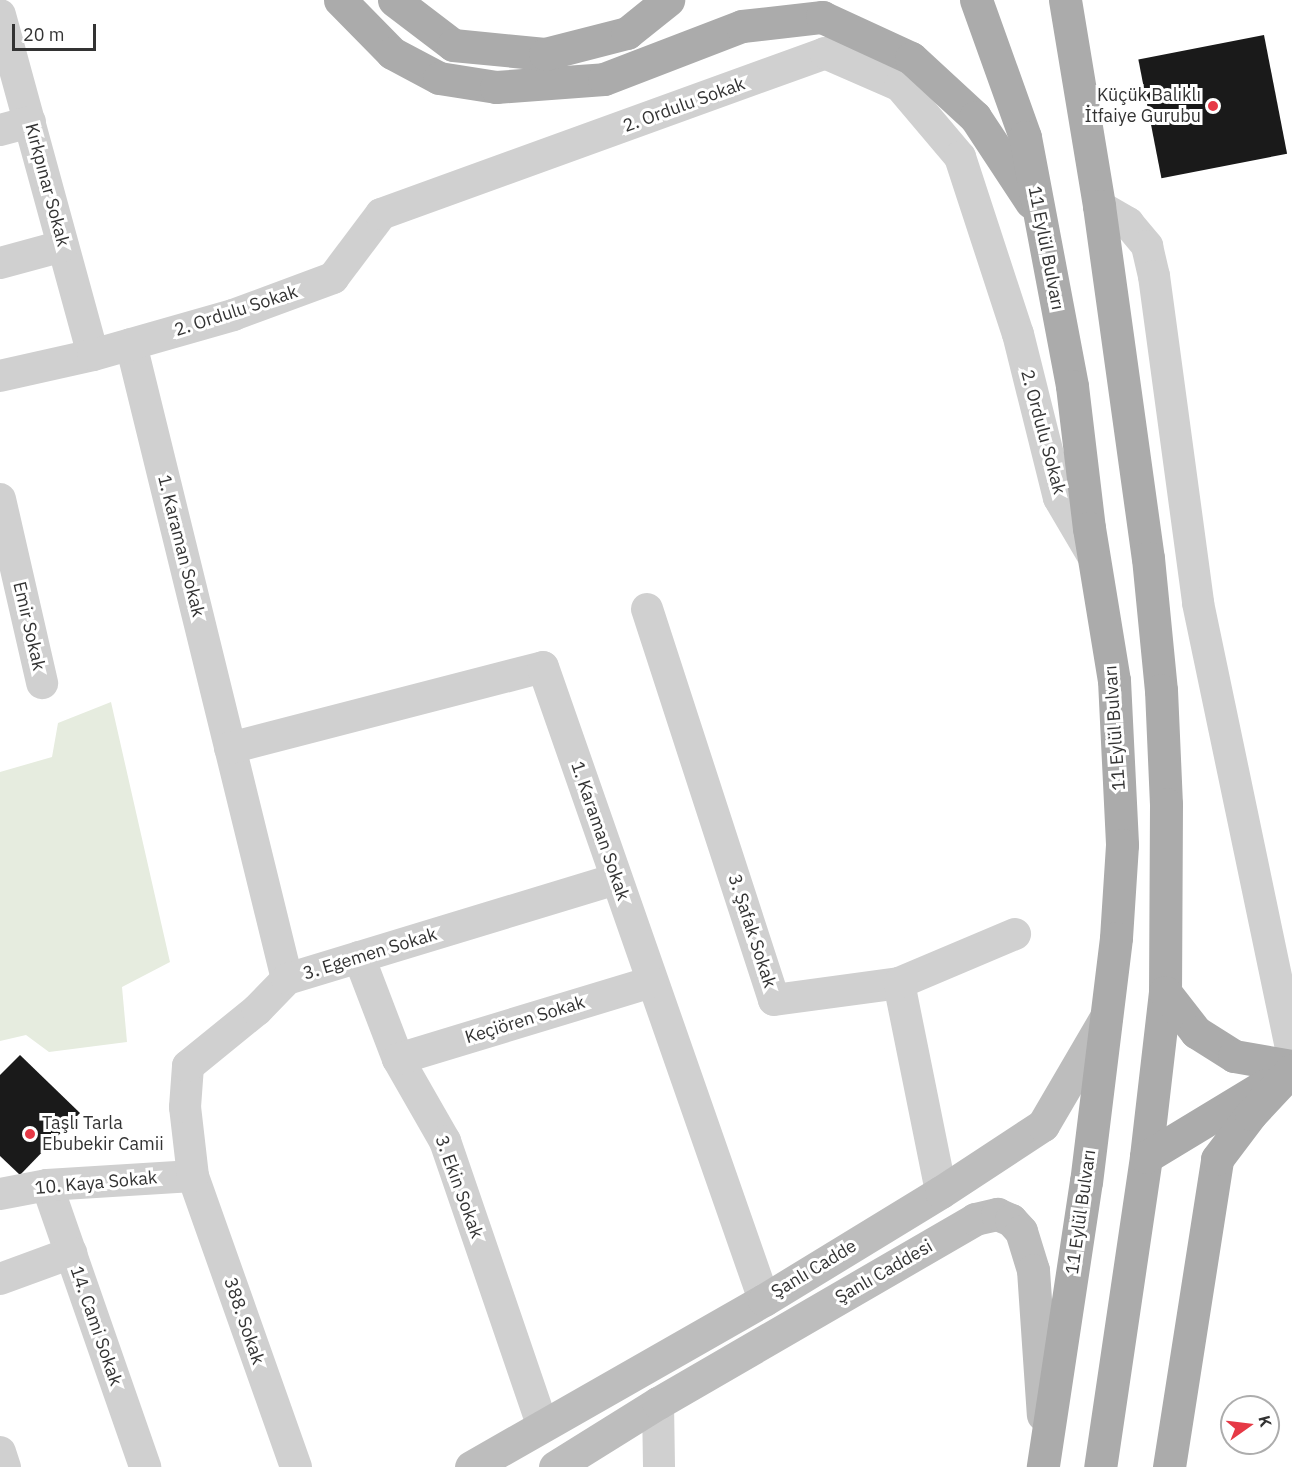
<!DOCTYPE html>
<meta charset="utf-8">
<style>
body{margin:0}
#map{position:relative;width:1292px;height:1467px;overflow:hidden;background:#fff;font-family:"IBM Plex Sans",sans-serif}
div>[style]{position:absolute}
.green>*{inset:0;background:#e6ecdf}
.building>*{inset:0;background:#1a1a1a;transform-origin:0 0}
.street>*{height:32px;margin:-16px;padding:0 16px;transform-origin:16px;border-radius:16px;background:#d0d0d0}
.secondary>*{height:33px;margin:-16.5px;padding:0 16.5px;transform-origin:16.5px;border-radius:16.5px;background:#bdbdbd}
.primary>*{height:33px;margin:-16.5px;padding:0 16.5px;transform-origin:16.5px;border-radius:16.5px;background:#ababab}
.dots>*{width:16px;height:16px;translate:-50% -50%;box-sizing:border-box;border:3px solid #fff;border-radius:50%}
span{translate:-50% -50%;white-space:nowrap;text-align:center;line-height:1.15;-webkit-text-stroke:6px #fff;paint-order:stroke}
.poi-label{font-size:18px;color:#333}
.right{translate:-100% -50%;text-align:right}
.left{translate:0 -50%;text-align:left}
.street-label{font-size:18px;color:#333}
.north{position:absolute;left:1220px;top:1395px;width:60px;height:60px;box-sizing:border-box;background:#fff;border:2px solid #adadad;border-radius:50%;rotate:76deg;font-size:16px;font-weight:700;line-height:24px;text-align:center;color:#333}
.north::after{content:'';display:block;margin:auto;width:21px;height:27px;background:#e63946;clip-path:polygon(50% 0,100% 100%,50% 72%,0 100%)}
.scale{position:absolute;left:12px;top:24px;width:84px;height:27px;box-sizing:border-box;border:3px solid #333;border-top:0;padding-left:8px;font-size:18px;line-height:21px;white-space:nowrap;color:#333;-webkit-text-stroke:4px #fff;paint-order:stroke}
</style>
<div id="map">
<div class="green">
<div style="clip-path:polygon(111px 702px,170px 962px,122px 987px,127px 1042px,49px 1052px,26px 1035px,0 1041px,0 772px,52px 757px,58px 723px)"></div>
</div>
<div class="building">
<div style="left:1264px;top:35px;width:121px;height:128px;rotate:79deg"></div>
<div style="clip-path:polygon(20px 1055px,80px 1113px,20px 1175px,0 1156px,0 1075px)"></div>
</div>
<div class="street">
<div style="left:0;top:15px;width:352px;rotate:74.7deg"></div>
<div style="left:0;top:130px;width:31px;rotate:-15deg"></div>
<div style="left:1099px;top:206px;width:34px;rotate:30deg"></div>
<div style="left:1128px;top:223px;width:30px;rotate:50deg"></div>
<div style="left:1147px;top:246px;width:31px;rotate:77deg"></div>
<div style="left:1154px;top:276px;width:330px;rotate:82.3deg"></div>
<div style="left:1198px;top:603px;width:459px;rotate:78.2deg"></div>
<div style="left:0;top:263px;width:65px;rotate:-15.1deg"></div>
<div style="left:131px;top:344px;width:654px;rotate:76.2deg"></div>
<div style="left:0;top:376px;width:95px;rotate:-12.7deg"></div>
<div style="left:93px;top:355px;width:146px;rotate:-15.9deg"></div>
<div style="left:233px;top:315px;width:107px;rotate:-20.3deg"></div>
<div style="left:333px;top:278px;width:80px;rotate:-53.1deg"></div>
<div style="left:381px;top:214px;width:472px;rotate:-19.9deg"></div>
<div style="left:825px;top:53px;width:82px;rotate:23.7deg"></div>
<div style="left:900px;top:86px;width:93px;rotate:49.8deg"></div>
<div style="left:960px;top:157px;width:186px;rotate:71.9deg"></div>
<div style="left:1018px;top:334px;width:169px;rotate:76deg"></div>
<div style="left:1059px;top:498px;width:65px;rotate:59.5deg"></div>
<div style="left:0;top:499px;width:189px;rotate:77.1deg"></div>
<div style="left:647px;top:609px;width:411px;rotate:72deg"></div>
<div style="left:774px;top:1000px;width:126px;rotate:-7.7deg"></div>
<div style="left:899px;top:983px;width:213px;rotate:78.6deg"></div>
<div style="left:230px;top:748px;width:323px;rotate:-14.5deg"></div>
<div style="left:543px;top:667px;width:670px;rotate:70.75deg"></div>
<div style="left:359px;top:957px;width:109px;rotate:69.1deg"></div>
<div style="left:398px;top:1059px;width:95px;rotate:60.2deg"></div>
<div style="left:445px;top:1141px;width:299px;rotate:71.1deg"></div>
<div style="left:899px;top:983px;width:126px;rotate:-22.9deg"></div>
<div style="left:398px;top:1059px;width:265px;rotate:-16.9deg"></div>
<div style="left:47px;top:1185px;width:299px;rotate:70.8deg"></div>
<div style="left:0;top:1194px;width:48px;rotate:-10.8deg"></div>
<div style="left:47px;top:1185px;width:146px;rotate:-3.5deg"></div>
<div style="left:0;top:1279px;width:76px;rotate:-20.1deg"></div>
<div style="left:658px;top:1403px;width:64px;rotate:89.1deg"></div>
<div style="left:0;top:1452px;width:16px;rotate:72deg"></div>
<div style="left:296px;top:1467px;width:309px;rotate:-109.5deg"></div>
<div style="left:193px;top:1176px;width:69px;rotate:-96.6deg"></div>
<div style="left:185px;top:1107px;width:41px;rotate:-85.8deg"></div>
<div style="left:188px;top:1066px;width:89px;rotate:-39.1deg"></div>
<div style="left:257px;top:1010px;width:43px;rotate:-45.9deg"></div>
<div style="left:287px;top:979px;width:344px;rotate:-16.9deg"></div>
</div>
<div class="secondary">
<div style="left:471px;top:1467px;width:337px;rotate:-29.7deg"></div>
<div style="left:764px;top:1300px;width:207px;rotate:-31.4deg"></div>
<div style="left:941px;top:1192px;width:122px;rotate:-33.3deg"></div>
<div style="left:1043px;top:1125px;width:125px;rotate:-59.7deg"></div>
<div style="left:555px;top:1467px;width:121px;rotate:-31.9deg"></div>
<div style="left:658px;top:1403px;width:367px;rotate:-30.1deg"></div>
<div style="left:975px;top:1219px;width:23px;rotate:-13deg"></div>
<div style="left:997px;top:1214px;width:15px;rotate:23deg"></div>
<div style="left:1011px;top:1220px;width:15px;rotate:48deg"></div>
<div style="left:1021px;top:1231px;width:41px;rotate:72.9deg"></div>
<div style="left:1033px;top:1270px;width:145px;rotate:86.1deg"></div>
</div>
<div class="primary">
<div style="left:340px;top:0;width:74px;rotate:45.5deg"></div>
<div style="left:392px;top:53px;width:53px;rotate:28deg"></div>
<div style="left:439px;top:78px;width:58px;rotate:9deg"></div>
<div style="left:496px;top:87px;width:108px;rotate:-4.2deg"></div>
<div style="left:604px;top:79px;width:148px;rotate:-21deg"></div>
<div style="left:742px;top:26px;width:81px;rotate:-6.4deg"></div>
<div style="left:822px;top:17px;width:98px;rotate:24.7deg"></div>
<div style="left:911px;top:58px;width:87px;rotate:42.7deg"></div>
<div style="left:975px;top:117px;width:102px;rotate:56.6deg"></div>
<div style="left:394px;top:0;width:74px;rotate:37.3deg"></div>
<div style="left:453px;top:45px;width:92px;rotate:5.6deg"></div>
<div style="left:545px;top:54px;width:85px;rotate:-14.4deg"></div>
<div style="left:627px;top:33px;width:53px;rotate:-38.8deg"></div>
<div style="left:976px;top:0;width:145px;rotate:70.3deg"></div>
<div style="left:1025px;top:137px;width:253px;rotate:79.3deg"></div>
<div style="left:1072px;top:386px;width:143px;rotate:83.2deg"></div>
<div style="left:1089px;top:528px;width:154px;rotate:80.7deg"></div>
<div style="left:1114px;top:680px;width:165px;rotate:87.2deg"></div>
<div style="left:1122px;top:845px;width:93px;rotate:93.7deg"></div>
<div style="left:1116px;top:938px;width:245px;rotate:97deg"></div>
<div style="left:1086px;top:1181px;width:289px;rotate:98.6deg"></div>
<div style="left:1065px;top:0;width:209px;rotate:80.6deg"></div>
<div style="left:1099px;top:206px;width:355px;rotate:82.1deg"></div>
<div style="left:1148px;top:558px;width:133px;rotate:84.4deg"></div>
<div style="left:1161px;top:690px;width:114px;rotate:87.5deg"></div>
<div style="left:1166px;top:804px;width:188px;rotate:90.3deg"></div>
<div style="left:1165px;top:992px;width:166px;rotate:96.6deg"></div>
<div style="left:1146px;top:1157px;width:313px;rotate:98.4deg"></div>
<div style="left:1165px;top:992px;width:51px;rotate:52.2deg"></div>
<div style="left:1196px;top:1032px;width:45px;rotate:32.3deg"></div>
<div style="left:1234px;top:1056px;width:59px;rotate:9.8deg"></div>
<div style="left:1146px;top:1157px;width:139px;rotate:-31.2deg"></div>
<div style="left:1169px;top:1467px;width:312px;rotate:-81.1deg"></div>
<div style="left:1217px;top:1159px;width:56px;rotate:-52.9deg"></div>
<div style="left:1251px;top:1114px;width:60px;rotate:-47deg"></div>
</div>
<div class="dots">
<div style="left:1213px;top:106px;background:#e63946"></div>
<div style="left:30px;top:1134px;background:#e63946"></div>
</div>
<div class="poi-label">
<span class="right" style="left:1201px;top:106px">Küçük Balıklı<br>İtfaiye Gurubu</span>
<span class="left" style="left:42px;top:1134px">Taşlı Tarla<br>Ebubekir Camii</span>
</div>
<div class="street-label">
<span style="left:684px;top:105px;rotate:-20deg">2. Ordulu Sokak</span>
<span style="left:47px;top:185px;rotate:75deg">Kırkpınar Sokak</span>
<span style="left:1046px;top:248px;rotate:79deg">11 Eylül Bulvarı</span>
<span style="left:236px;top:311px;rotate:-18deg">2. Ordulu Sokak</span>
<span style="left:1043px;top:432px;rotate:75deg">2. Ordulu Sokak</span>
<span style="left:181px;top:546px;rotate:76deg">1. Karaman Sokak</span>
<span style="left:29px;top:626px;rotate:77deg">Emir Sokak</span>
<span style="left:1115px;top:728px;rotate:-94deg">11 Eylül Bulvarı</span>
<span style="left:600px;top:831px;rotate:71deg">1. Karaman Sokak</span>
<span style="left:752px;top:931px;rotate:72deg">3. Şafak Sokak</span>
<span style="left:370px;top:954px;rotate:-17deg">3. Egemen Sokak</span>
<span style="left:525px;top:1020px;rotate:-17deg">Keçiören Sokak</span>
<span style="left:96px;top:1183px;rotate:-5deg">10. Kaya Sokak</span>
<span style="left:459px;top:1187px;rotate:70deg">3. Ekin Sokak</span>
<span style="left:1081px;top:1212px;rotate:-82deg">11 Eylül Bulvarı</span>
<span style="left:814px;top:1269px;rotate:-31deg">Şanlı Cadde</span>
<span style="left:884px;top:1272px;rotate:-30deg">Şanlı Caddesi</span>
<span style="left:244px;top:1321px;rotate:71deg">388. Sokak</span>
<span style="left:96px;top:1326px;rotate:71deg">14. Cami Sokak</span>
</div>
<div class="north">K</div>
<div class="scale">20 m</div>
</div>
